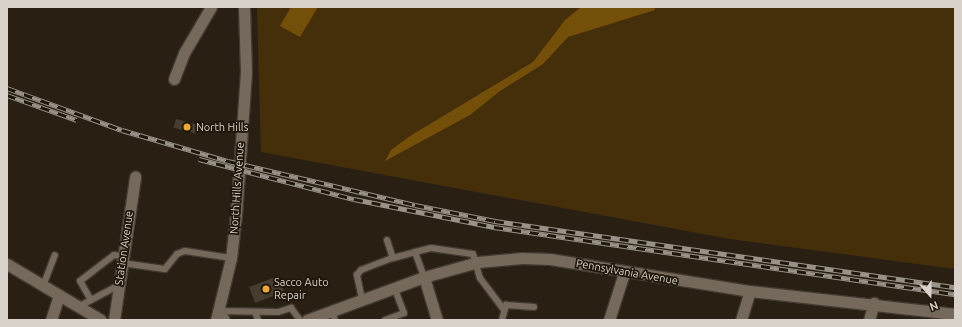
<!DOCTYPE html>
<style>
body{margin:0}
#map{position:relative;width:962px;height:327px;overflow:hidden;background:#292013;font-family:Ubuntu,sans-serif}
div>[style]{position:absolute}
.green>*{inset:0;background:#452f0b}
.water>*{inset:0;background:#744f0a}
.building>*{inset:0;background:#473d2f;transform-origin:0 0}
.roads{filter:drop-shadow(1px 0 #423a31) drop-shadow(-1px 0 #423a31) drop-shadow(0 1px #423a31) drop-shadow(0 -1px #423a31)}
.service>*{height:6px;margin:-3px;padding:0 3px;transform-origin:3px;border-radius:3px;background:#74695a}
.minor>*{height:11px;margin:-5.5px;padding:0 5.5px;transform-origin:5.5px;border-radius:5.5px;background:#74695a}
.tertiary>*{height:11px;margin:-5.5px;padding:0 5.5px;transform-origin:5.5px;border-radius:5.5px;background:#74695a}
.secondary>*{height:11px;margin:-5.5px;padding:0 5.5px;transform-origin:5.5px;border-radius:5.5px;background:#74695a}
.rail>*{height:4.5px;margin-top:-2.25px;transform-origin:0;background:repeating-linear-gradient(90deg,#20170a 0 9px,#999288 0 18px);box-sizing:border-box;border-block:1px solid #999288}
.dots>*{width:11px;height:11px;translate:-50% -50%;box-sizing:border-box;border:2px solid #20170a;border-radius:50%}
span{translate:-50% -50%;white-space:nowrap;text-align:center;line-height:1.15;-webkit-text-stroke:3.5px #20170a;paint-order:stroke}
.poi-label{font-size:11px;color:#d8d2ca}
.left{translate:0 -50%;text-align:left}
.street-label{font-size:11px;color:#d8d2ca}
.frame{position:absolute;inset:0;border:8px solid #d8d2ca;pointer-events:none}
.north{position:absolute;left:910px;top:275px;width:40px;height:40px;-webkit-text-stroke:3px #20170a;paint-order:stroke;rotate:160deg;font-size:11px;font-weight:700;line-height:16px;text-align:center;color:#d8d2ca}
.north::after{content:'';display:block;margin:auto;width:14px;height:18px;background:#d8d2ca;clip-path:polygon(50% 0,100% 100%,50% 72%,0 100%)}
</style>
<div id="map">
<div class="green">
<div style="clip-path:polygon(257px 7px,955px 7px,955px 269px,730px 239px,261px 152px)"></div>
</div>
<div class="water">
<div style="clip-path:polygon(291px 7px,318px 7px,300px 37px,280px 26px)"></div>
<div style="clip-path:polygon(581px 7px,654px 7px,655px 10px,568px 37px,543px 64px,500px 91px,470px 115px,385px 161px,391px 150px,410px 136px,533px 62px,565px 20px)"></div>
</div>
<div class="building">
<div style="left:176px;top:119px;width:23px;height:9px;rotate:15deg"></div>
<div style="left:278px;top:276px;width:17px;height:31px;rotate:69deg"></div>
</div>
<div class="roads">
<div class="service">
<div style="left:387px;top:240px;width:19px;rotate:72deg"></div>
<div style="left:415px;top:252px;width:16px;rotate:-14deg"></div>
<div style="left:431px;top:248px;width:42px;rotate:8.1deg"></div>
<div style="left:473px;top:254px;width:25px;rotate:74deg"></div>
<div style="left:480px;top:278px;width:38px;rotate:53deg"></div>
<div style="left:122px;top:263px;width:43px;rotate:7.9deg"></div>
<div style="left:165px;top:269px;width:19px;rotate:-51deg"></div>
<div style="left:177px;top:254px;width:9px;rotate:-21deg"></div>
<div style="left:185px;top:251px;width:47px;rotate:8.7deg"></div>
<div style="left:43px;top:286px;width:33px;rotate:-69deg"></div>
<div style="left:362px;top:299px;width:25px;rotate:-102deg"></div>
<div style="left:357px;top:275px;width:6px;rotate:-51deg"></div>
<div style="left:361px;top:270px;width:34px;rotate:-21deg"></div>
<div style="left:393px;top:258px;width:23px;rotate:-15deg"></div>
<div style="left:415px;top:252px;width:27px;rotate:70deg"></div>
<div style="left:91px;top:300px;width:22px;rotate:-120deg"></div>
<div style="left:80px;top:281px;width:43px;rotate:-37.4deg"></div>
<div style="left:114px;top:255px;width:9px;rotate:6deg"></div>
<div style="left:78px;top:307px;width:47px;rotate:-28.2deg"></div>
<div style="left:219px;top:311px;width:59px;rotate:1deg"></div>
<div style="left:278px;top:312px;width:14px;rotate:-17deg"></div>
<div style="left:291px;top:308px;width:15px;rotate:53deg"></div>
<div style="left:332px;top:311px;width:9px;rotate:72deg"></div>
<div style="left:255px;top:312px;width:9px;rotate:69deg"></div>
<div style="left:385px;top:320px;width:20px;rotate:-20deg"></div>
<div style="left:404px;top:313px;width:28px;rotate:-111deg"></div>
<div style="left:502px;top:320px;width:16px;rotate:-75deg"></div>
<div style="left:506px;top:305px;width:28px;rotate:4deg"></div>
</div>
<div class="minor">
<div style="left:174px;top:79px;width:28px;rotate:-69deg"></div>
<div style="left:184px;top:53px;width:53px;rotate:-59.6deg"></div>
<div style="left:424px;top:277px;width:45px;rotate:73.2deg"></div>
<div style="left:51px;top:320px;width:26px;rotate:-72deg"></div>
<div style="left:114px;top:320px;width:145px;rotate:-81.6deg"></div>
<div style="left:609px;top:320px;width:49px;rotate:-72.3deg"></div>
<div style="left:741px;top:320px;width:30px;rotate:-73deg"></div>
<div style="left:869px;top:320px;width:18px;rotate:-74deg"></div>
</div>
<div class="tertiary">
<div style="left:216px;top:320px;width:64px;rotate:-76.4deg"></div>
<div style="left:231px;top:258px;width:43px;rotate:-83.4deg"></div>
<div style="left:236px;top:215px;width:144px;rotate:-86deg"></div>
<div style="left:246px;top:71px;width:64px;rotate:-91.8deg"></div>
</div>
<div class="secondary">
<div style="left:7px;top:264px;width:109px;rotate:30.8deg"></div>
<div style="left:219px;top:311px;width:10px;rotate:61deg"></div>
<div style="left:307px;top:320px;width:125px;rotate:-20.2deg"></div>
<div style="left:424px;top:277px;width:56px;rotate:-15.5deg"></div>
<div style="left:478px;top:262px;width:44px;rotate:-5.2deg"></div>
<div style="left:522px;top:258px;width:28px;rotate:2deg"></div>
<div style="left:550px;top:259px;width:203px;rotate:9.1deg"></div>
<div style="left:750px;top:291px;width:206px;rotate:6.4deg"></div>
</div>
</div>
<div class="rail">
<div style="left:7px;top:88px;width:122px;rotate:20.1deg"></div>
<div style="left:122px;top:130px;width:110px;rotate:16.3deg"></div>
<div style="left:228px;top:161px;width:192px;rotate:13.2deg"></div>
<div style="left:415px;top:205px;width:82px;rotate:11.3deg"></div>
<div style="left:495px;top:221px;width:465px;rotate:8.2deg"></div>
<div style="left:7px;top:95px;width:74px;rotate:19.7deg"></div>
<div style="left:199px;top:159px;width:160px;rotate:14.5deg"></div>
<div style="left:354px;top:199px;width:143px;rotate:11.3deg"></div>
<div style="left:494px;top:227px;width:466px;rotate:8.3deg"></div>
</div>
<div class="dots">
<div style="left:187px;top:127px;background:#eca93a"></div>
<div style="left:266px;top:289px;background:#eca93a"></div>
</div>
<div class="poi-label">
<span class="left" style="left:196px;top:127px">North Hills</span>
<span class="left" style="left:274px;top:289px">Sacco Auto<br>Repair</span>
</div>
<div class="street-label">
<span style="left:237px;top:188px;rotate:-86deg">North Hills Avenue</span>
<span style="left:124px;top:248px;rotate:-82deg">Station Avenue</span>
<span style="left:627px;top:272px;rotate:10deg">Pennsylvania Avenue</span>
</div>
<div class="frame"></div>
<div class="north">N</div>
</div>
